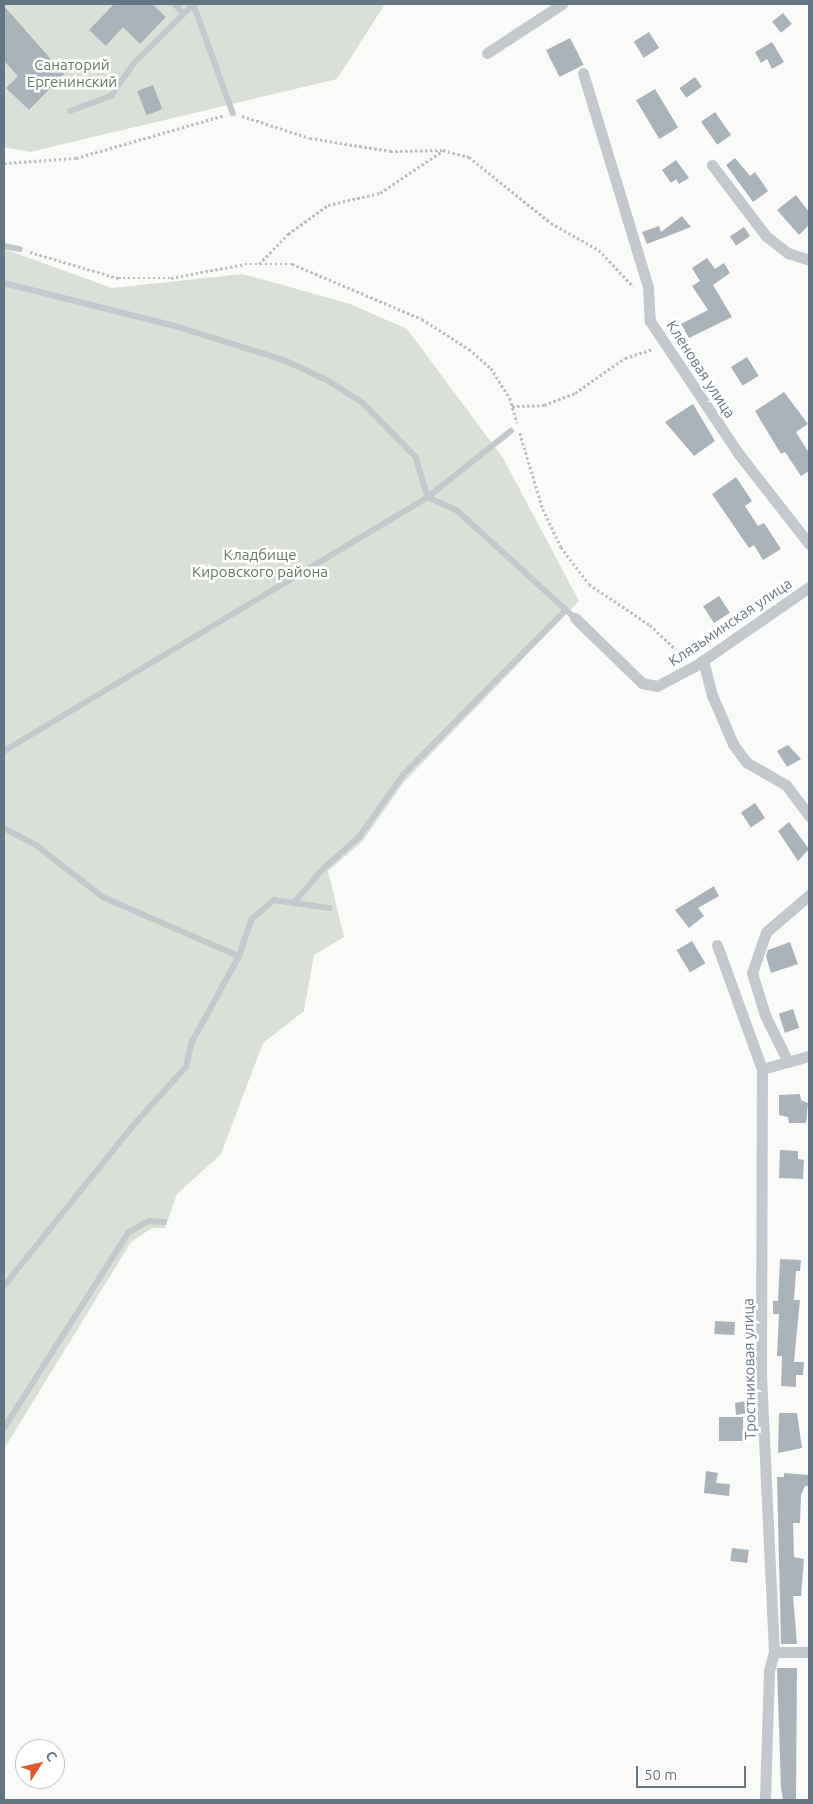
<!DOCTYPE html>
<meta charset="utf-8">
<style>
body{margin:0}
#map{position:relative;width:813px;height:1804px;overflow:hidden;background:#fafaf8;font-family:Ubuntu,sans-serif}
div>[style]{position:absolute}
.green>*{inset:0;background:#dadfd7}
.building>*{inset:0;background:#aab3b9;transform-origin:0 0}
.path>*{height:2.5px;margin-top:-1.25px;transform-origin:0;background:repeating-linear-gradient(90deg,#bbbfc2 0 2.5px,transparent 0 5px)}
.service>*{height:5.5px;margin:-2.75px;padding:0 2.75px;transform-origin:2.75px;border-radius:2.75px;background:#c3c8cc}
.minor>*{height:11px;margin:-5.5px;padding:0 5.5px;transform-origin:5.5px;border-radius:5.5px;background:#c3c8cc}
span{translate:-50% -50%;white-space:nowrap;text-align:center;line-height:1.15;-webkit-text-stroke:5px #fff;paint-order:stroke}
.park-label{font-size:15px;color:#687a64}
.street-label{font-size:15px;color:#657683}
.frame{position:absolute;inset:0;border:5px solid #657683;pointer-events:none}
.north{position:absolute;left:15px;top:1739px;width:50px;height:50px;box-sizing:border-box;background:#fff;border:1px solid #c1c8cd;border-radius:50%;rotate:55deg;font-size:14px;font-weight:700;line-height:20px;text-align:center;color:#657683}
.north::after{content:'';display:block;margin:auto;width:18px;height:22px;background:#e4572e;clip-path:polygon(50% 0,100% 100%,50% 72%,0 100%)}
.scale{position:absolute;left:636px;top:1766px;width:110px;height:22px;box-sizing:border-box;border:2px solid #657683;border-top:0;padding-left:6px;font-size:15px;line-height:18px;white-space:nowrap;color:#657683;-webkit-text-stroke:4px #fff;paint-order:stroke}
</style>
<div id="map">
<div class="green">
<div style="clip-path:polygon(4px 4px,385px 4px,337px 79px,30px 152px,4px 147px)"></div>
<div style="clip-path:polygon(4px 249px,112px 288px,243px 274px,350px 304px,407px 329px,503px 458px,579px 601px,404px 782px,362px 842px,328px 871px,344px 937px,314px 955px,304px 1011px,263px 1043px,221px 1154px,177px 1194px,165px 1228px,152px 1228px,131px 1242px,4px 1449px)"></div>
</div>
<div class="building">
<div style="clip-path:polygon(114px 4px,152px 4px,166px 17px,140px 44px,123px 27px,106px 46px,89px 30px)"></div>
<div style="clip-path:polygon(4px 6px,64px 74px,29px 110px,6px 88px,18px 76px,4px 61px)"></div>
<div style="left:783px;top:13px;width:14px;height:14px;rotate:51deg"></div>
<div style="left:649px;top:32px;width:19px;height:18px;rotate:58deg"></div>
<div style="left:570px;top:38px;width:30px;height:27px;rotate:63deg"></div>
<div style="clip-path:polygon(772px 42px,784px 62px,772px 69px,767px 59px,761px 63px,755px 52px)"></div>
<div style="left:695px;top:77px;width:12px;height:19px;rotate:55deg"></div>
<div style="left:153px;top:85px;width:26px;height:17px;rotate:69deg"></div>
<div style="left:655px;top:89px;width:45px;height:22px;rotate:59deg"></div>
<div style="left:715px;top:112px;width:28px;height:17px;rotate:55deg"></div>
<div style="clip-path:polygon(735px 158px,750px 176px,755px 172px,768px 191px,753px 202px,726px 165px)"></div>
<div style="clip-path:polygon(676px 160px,689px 178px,679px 184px,676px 179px,671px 183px,662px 170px)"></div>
<div style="clip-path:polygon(796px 195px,809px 212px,809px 225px,799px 235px,777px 210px)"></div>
<div style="clip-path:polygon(682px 216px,691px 227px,647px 244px,642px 232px,659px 226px,661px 232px)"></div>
<div style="left:744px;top:227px;width:11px;height:17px;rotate:56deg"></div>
<div style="clip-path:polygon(707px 258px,715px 269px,724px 263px,730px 273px,713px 285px,732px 317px,689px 338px,681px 324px,708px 310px,692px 286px,700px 281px,692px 268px)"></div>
<div style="left:747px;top:357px;width:22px;height:19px;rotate:58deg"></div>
<div style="clip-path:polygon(784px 392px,808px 424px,796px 432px,809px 453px,809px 471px,801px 476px,785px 452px,781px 454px,755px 411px)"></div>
<div style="clip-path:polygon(693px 404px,715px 441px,694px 456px,665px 422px)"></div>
<div style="clip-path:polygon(736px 477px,752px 501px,745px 506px,758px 526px,764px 523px,781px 549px,763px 560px,754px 545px,749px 548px,712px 494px)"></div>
<div style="left:719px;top:596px;width:20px;height:19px;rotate:57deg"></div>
<div style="clip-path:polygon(788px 745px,801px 759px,787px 767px,777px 751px)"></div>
<div style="left:755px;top:803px;width:18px;height:17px;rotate:56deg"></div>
<div style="clip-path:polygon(789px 822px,809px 849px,798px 861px,778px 831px)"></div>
<div style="clip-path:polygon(714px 886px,719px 896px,698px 908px,704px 916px,689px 928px,675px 910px)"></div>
<div style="left:692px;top:941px;width:26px;height:18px;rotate:59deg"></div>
<div style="clip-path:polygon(790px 942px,798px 964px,771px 973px,766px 956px,768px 950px)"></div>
<div style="left:793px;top:1009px;width:20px;height:15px;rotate:72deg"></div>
<div style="clip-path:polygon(800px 1094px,801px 1100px,808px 1103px,806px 1123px,789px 1123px,788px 1117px,779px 1115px,779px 1095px)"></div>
<div style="clip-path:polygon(780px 1150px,798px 1151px,798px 1159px,804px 1160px,803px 1179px,779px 1178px)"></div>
<div style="clip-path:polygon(780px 1259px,801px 1260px,800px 1271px,796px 1271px,794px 1300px,800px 1300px,794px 1362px,804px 1362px,803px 1375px,796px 1375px,796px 1387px,781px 1386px,782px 1356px,777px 1356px,779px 1314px,773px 1314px,773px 1301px,778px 1301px)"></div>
<div style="left:715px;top:1321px;width:20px;height:13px;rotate:3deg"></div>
<div style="clip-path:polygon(746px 1401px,747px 1413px,736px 1415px,735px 1403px)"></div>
<div style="clip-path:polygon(779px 1413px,797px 1413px,802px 1448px,778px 1453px)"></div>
<div style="left:719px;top:1417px;width:24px;height:24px"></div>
<div style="clip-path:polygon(706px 1471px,718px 1473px,716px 1483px,730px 1484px,729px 1496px,704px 1493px)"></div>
<div style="clip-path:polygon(784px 1473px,809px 1475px,808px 1486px,805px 1486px,801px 1495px,800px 1523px,793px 1523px,794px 1557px,804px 1559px,801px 1596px,793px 1596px,797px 1644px,781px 1644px,777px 1477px,784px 1477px)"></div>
<div style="left:732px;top:1548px;width:17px;height:13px;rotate:7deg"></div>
<div style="clip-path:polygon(777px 1668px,797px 1668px,796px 1800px,783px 1800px,781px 1788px)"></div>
</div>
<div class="path">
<div style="left:242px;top:116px;width:71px;rotate:17.9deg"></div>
<div style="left:310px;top:138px;width:81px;rotate:9.2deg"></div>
<div style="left:390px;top:151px;width:53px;rotate:-1.1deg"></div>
<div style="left:443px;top:150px;width:27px;rotate:15deg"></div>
<div style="left:469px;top:157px;width:105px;rotate:38.8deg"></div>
<div style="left:551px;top:223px;width:55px;rotate:29.4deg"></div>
<div style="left:599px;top:250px;width:50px;rotate:46.6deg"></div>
<div style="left:4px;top:163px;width:72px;rotate:-4deg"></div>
<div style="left:76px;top:158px;width:155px;rotate:-16.1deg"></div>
<div style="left:30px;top:252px;width:92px;rotate:16.5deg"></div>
<div style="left:118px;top:278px;width:53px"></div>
<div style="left:171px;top:278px;width:75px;rotate:-10.7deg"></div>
<div style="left:245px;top:264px;width:47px"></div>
<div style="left:292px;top:264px;width:141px;rotate:22.9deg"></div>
<div style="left:422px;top:319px;width:56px;rotate:32.6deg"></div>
<div style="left:469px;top:349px;width:29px;rotate:41deg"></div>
<div style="left:491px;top:368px;width:36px;rotate:58deg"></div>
<div style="left:510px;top:398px;width:26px;rotate:74deg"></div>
<div style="left:259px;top:264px;width:42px;rotate:-46deg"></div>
<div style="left:288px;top:234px;width:49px;rotate:-35.9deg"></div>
<div style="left:328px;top:205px;width:53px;rotate:-13deg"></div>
<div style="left:380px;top:193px;width:75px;rotate:-34.1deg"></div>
<div style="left:512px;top:406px;width:32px;rotate:-2deg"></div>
<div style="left:544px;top:405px;width:33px;rotate:-21deg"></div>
<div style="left:575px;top:393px;width:61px;rotate:-35deg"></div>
<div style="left:625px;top:358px;width:29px;rotate:-18deg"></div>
<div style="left:520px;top:433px;width:79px;rotate:73.2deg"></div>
<div style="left:543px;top:509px;width:42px;rotate:64.7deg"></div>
<div style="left:561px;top:547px;width:46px;rotate:52.9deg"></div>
<div style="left:589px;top:584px;width:73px;rotate:33.9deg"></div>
<div style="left:650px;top:625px;width:48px;rotate:43.3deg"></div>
</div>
<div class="service">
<div style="left:175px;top:4px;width:12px;rotate:48deg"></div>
<div style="left:194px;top:5px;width:115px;rotate:70.1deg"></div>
<div style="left:70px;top:111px;width:44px;rotate:-20.1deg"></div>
<div style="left:111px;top:96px;width:40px;rotate:-55.1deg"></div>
<div style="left:134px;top:63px;width:84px;rotate:-44.5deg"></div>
<div style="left:4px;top:246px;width:16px;rotate:11deg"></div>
<div style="left:4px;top:283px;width:176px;rotate:14.1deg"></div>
<div style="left:175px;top:326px;width:114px;rotate:17.3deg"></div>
<div style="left:284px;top:360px;width:50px;rotate:25deg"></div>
<div style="left:329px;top:381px;width:40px;rotate:32.9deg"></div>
<div style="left:363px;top:403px;width:76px;rotate:45.5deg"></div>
<div style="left:416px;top:457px;width:42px;rotate:73.3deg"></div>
<div style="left:428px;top:497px;width:33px;rotate:25deg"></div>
<div style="left:458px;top:511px;width:159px;rotate:42.4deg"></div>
<div style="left:4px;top:751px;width:494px;rotate:-30.9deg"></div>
<div style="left:428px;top:497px;width:106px;rotate:-38.5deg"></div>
<div style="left:4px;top:828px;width:36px;rotate:28deg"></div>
<div style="left:36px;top:845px;width:85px;rotate:37.8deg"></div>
<div style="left:103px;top:897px;width:148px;rotate:23.5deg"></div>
<div style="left:239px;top:956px;width:39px;rotate:-71deg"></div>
<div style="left:252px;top:919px;width:29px;rotate:-41deg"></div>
<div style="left:274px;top:900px;width:56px;rotate:8.3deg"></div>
<div style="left:294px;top:903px;width:45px;rotate:-49.5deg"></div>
<div style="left:323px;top:869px;width:48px;rotate:-41.6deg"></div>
<div style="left:359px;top:837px;width:76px;rotate:-54.6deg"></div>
<div style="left:403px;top:775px;width:229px;rotate:-45.4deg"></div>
<div style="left:4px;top:1286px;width:203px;rotate:-51.2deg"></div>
<div style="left:131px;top:1128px;width:82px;rotate:-48deg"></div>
<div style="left:186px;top:1067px;width:26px;rotate:-77deg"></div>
<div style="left:192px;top:1042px;width:98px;rotate:-61.3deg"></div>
<div style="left:4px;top:1428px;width:231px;rotate:-57.5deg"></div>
<div style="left:128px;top:1233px;width:24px;rotate:-30deg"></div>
<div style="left:149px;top:1221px;width:15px;rotate:4deg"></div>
</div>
<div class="minor">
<div style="left:487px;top:53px;width:90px;rotate:-33.2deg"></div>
<div style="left:583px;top:73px;width:224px;rotate:73.1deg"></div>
<div style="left:648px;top:287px;width:34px;rotate:87deg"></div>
<div style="left:650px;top:321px;width:159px;rotate:56.3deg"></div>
<div style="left:738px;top:453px;width:115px;rotate:52deg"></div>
<div style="left:712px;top:165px;width:89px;rotate:52.7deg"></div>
<div style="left:766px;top:236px;width:28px;rotate:38deg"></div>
<div style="left:788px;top:253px;width:22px;rotate:18deg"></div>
<div style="left:575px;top:618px;width:93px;rotate:44.1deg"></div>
<div style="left:642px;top:683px;width:15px;rotate:11deg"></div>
<div style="left:657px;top:686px;width:43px;rotate:-27.8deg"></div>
<div style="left:695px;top:666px;width:139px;rotate:-34.7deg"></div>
<div style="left:703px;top:660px;width:36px;rotate:76deg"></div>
<div style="left:712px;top:695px;width:53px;rotate:66.8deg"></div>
<div style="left:733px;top:744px;width:22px;rotate:54deg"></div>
<div style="left:746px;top:762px;width:46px;rotate:29.9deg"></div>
<div style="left:786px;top:785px;width:39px;rotate:53deg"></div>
<div style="left:717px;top:945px;width:132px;rotate:70.1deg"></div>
<div style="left:762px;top:1069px;width:307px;rotate:90.2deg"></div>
<div style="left:761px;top:1376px;width:276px;rotate:87.3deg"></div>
<div style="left:774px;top:1652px;width:20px;rotate:105deg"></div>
<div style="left:769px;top:1671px;width:129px;rotate:91.8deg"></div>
<div style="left:788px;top:1062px;width:52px;rotate:-116.1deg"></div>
<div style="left:765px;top:1015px;width:44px;rotate:-107.2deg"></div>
<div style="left:752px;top:973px;width:43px;rotate:-71.1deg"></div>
<div style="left:766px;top:932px;width:57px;rotate:-40.7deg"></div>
<div style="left:762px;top:1069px;width:49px;rotate:-15.5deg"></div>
<div style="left:774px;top:1652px;width:35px"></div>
</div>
<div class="park-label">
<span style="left:72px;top:73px">Санаторий<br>Ергенинский</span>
<span style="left:260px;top:563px">Кладбище<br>Кировского района</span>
</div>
<div class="street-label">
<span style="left:701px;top:369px;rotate:57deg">Кленовая улица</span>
<span style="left:730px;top:622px;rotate:-34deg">Клязьминская улица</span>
<span style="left:749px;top:1369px;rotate:-91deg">Тростниковая улица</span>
</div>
<div class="frame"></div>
<div class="north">С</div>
<div class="scale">50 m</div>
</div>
